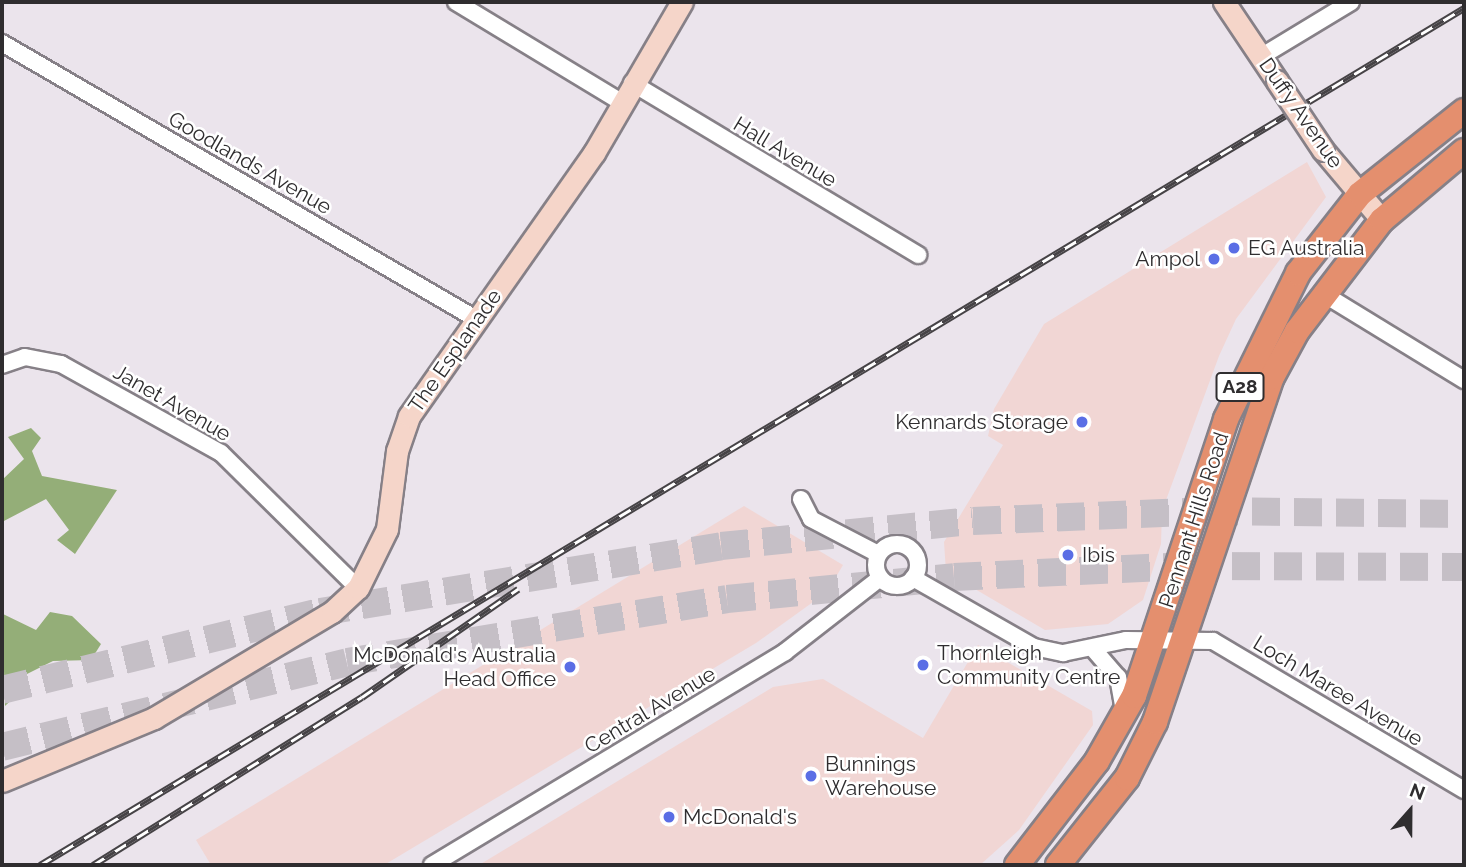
<!DOCTYPE html>
<style>
body{margin:0}
#map{position:relative;width:1466px;height:867px;overflow:hidden;background:#ebe4ec;font-family:Raleway,sans-serif}
div>[style]{position:absolute}
.commercial>*{inset:0;background:#f1d6d4}
.forest>*{inset:0;background:#94ae78}
.motorway-tunnel>*{height:28px;margin-top:-14px;transform-origin:0;background:repeating-linear-gradient(90deg,#c5bfc6 0 28px,transparent 0 42px)}
.roads{filter:drop-shadow(2px 0 #868087) drop-shadow(-2px 0 #868087) drop-shadow(0 2px #868087) drop-shadow(0 -2px #868087)}
.minor>*{height:16px;margin:-8px;padding:0 8px;transform-origin:8px;border-radius:8px;background:#fff}
.minor>.ring{margin:-8px;padding:0;box-sizing:content-box;background:none;border:16px solid #fff;border-radius:50%}
.secondary>*{height:21px;margin:-10.5px;padding:0 10.5px;transform-origin:10.5px;border-radius:10.5px;background:#f5d5c9}
.trunk>*{height:24px;margin:-12px;padding:0 12px;transform-origin:12px;border-radius:12px;background:#e48f6e}
.rail>*{height:7px;margin-top:-3.5px;transform-origin:0;background:repeating-linear-gradient(90deg,#fff 0 13px,#464346 0 26px);box-sizing:border-box;border-block:2px solid #464346}
.bridges{filter:drop-shadow(2px 0 #868087) drop-shadow(-2px 0 #868087) drop-shadow(0 2px #868087) drop-shadow(0 -2px #868087)}
.secondary-bridge>*{height:21px;margin:-10.5px;padding:0 10.5px;transform-origin:10.5px;border-radius:10.5px;background:#f5d5c9}
.dots>*{width:19px;height:19px;translate:-50% -50%;box-sizing:border-box;border:4px solid #fff;border-radius:50%}
span{translate:-50% -50%;white-space:nowrap;text-align:center;line-height:1.15;-webkit-text-stroke:5px #fff;paint-order:stroke}
.shield-label span{padding:2px 5px;background:#fff;border:2px solid;border-radius:5px;-webkit-text-stroke-width:0}
.shield-label{font-size:19px;color:#2f2d2f;font-weight:700}
.street-label{font-size:21px;color:#2f2d2f}
.poi-label{font-size:21px;color:#2f2d2f}
.left{translate:0 -50%;text-align:left}
.right{translate:-100% -50%;text-align:right}
.frame{position:absolute;inset:0;border:4px solid #2f2d2f;pointer-events:none}
.north{position:absolute;left:1375px;top:776px;width:70px;height:70px;-webkit-text-stroke:5px #fff;paint-order:stroke;rotate:21deg;font-size:19px;font-weight:700;line-height:28px;text-align:center;color:#2f2d2f}
.north::after{content:'';display:block;margin:auto;width:24px;height:32px;background:#2f2d2f;clip-path:polygon(50% 0,100% 100%,50% 72%,0 100%)}
</style>
<div id="map">
<div class="commercial">
<div style="clip-path:polygon(1307px 162px,1326px 197px,1236px 319px,1219px 356px,1162px 511px,1161px 544px,1143px 600px,1108px 624px,1045px 630px,946px 572px,944px 542px,1003px 445px,988px 436px,994px 409px,1044px 324px)"></div>
<div style="clip-path:polygon(744px 506px,843px 565px,827px 592px,756px 643px,384px 865px,211px 865px,196px 840px)"></div>
<div style="clip-path:polygon(978px 645px,1092px 711px,1093px 725px,1019px 830px,980px 865px,479px 865px,773px 687px,823px 679px,923px 738px)"></div>
</div>
<div class="forest">
<div style="clip-path:polygon(31px 428px,41px 438px,32px 451px,42px 476px,117px 490px,75px 554px,57px 540px,69px 530px,46px 499px,2px 522px,2px 480px,24px 459px,8px 437px)"></div>
<div style="clip-path:polygon(2px 601px,3px 614px,36px 630px,50px 612px,72px 616px,101px 644px,91px 660px,53px 661px,25px 675px,22px 690px,5px 706px)"></div>
</div>
<div class="motorway-tunnel">
<div style="left:2px;top:690px;width:327px;rotate:-13.8deg"></div>
<div style="left:320px;top:612px;width:406px;rotate:-9.3deg"></div>
<div style="left:721px;top:546px;width:253px;rotate:-5.7deg"></div>
<div style="left:973px;top:521px;width:237px;rotate:-2.4deg"></div>
<div style="left:1210px;top:511px;width:254px;rotate:0.7deg"></div>
<div style="left:2px;top:747px;width:355px;rotate:-13.8deg"></div>
<div style="left:347px;top:662px;width:385px;rotate:-9.4deg"></div>
<div style="left:727px;top:599px;width:228px;rotate:-5.5deg"></div>
<div style="left:954px;top:577px;width:236px;rotate:-2.7deg"></div>
<div style="left:1190px;top:566px;width:274px;rotate:0.2deg"></div>
</div>
<div class="roads">
<div class="minor">
<div style="left:456px;top:2px;width:193px;rotate:31.2deg"></div>
<div style="left:2px;top:43px;width:551px;rotate:30.2deg"></div>
<div style="left:1262px;top:56px;width:104px;rotate:-31.2deg"></div>
<div style="left:632px;top:83px;width:334px;rotate:31deg"></div>
<div style="left:1322px;top:293px;width:167px;rotate:31.5deg"></div>
<div style="left:2px;top:365px;width:24px;rotate:-19deg"></div>
<div style="left:25px;top:357px;width:37px;rotate:11deg"></div>
<div style="left:61px;top:364px;width:183px;rotate:29.1deg"></div>
<div style="left:221px;top:453px;width:192px;rotate:44.6deg"></div>
<div style="left:801px;top:499px;width:22px;rotate:63deg"></div>
<div style="left:811px;top:519px;width:76px;rotate:27.6deg"></div>
<div class="ring" style="left:876px;top:544px;width:26px;height:26px"></div>
<div style="left:913px;top:578px;width:139px;rotate:29.7deg"></div>
<div style="left:1034px;top:647px;width:30px;rotate:12deg"></div>
<div style="left:1063px;top:653px;width:64px;rotate:-11.7deg"></div>
<div style="left:1126px;top:640px;width:87px;rotate:0.7deg"></div>
<div style="left:1213px;top:641px;width:292px;rotate:30.7deg"></div>
<div style="left:1095px;top:651px;width:35px;rotate:49deg"></div>
<div style="left:1118px;top:677px;width:34px;rotate:80deg"></div>
<div style="left:432px;top:865px;width:412px;rotate:-31.1deg"></div>
<div style="left:785px;top:652px;width:120px;rotate:-37.9deg"></div>
</div>
<div class="secondary">
<div style="left:1224px;top:2px;width:95px;rotate:56.1deg"></div>
<div style="left:1323px;top:150px;width:92px;rotate:49.9deg"></div>
<div style="left:2px;top:781px;width:165px;rotate:-22.5deg"></div>
<div style="left:154px;top:718px;width:207px;rotate:-30.8deg"></div>
<div style="left:332px;top:612px;width:35px;rotate:-43deg"></div>
<div style="left:358px;top:588px;width:66px;rotate:-63.8deg"></div>
<div style="left:387px;top:529px;width:79px;rotate:-82.7deg"></div>
<div style="left:397px;top:451px;width:37px;rotate:-71deg"></div>
<div style="left:409px;top:416px;width:322px;rotate:-54.9deg"></div>
<div style="left:594px;top:153px;width:175px;rotate:-59.8deg"></div>
</div>
<div class="trunk">
<div style="left:1017px;top:865px;width:131px;rotate:-52.4deg"></div>
<div style="left:1097px;top:761px;width:75px;rotate:-60.4deg"></div>
<div style="left:1134px;top:696px;width:292px;rotate:-71.6deg"></div>
<div style="left:1226px;top:419px;width:163px;rotate:-63.7deg"></div>
<div style="left:1298px;top:273px;width:100px;rotate:-51.9deg"></div>
<div style="left:1360px;top:194px;width:133px;rotate:-38.6deg"></div>
<div style="left:1058px;top:865px;width:111px;rotate:-51.6deg"></div>
<div style="left:1127px;top:778px;width:63px;rotate:-63.4deg"></div>
<div style="left:1155px;top:722px;width:364px;rotate:-71.3deg"></div>
<div style="left:1272px;top:377px;width:52px;rotate:-61.5deg"></div>
<div style="left:1297px;top:331px;width:140px;rotate:-52.6deg"></div>
<div style="left:1382px;top:220px;width:107px;rotate:-40.1deg"></div>
</div>
</div>
<div class="rail">
<div style="left:40px;top:865px;width:1662px;rotate:-31.04deg"></div>
<div style="left:93px;top:865px;width:317px;rotate:-32deg"></div>
<div style="left:362px;top:697px;width:190px;rotate:-34.7deg"></div>
</div>
<div class="bridges">
<div class="secondary-bridge">
<div style="left:1277px;top:81px;width:83px;rotate:56.3deg"></div>
</div>
</div>
<div class="dots">
<div style="left:1234px;top:248px;background:#5a6ee5"></div>
<div style="left:1214px;top:259px;background:#5a6ee5"></div>
<div style="left:1082px;top:422px;background:#5a6ee5"></div>
<div style="left:1068px;top:555px;background:#5a6ee5"></div>
<div style="left:923px;top:665px;background:#5a6ee5"></div>
<div style="left:570px;top:667px;background:#5a6ee5"></div>
<div style="left:811px;top:776px;background:#5a6ee5"></div>
<div style="left:669px;top:817px;background:#5a6ee5"></div>
</div>
<div class="shield-label">
<span style="left:1240px;top:387px">A28</span>
</div>
<div class="street-label">
<span style="left:1301px;top:113px;rotate:55deg">Duffy Avenue</span>
<span style="left:785px;top:152px;rotate:31deg">Hall Avenue</span>
<span style="left:250px;top:163px;rotate:30deg">Goodlands Avenue</span>
<span style="left:455px;top:351px;rotate:-55deg">The Esplanade</span>
<span style="left:172px;top:403px;rotate:30deg">Janet Avenue</span>
<span style="left:1194px;top:520px;rotate:-72deg">Pennant Hills Road</span>
<span style="left:1338px;top:691px;rotate:31deg">Loch Maree Avenue</span>
<span style="left:650px;top:710px;rotate:-31deg">Central Avenue</span>
</div>
<div class="poi-label">
<span class="left" style="left:1248px;top:248px">EG Australia</span>
<span class="right" style="left:1200px;top:259px">Ampol</span>
<span class="right" style="left:1068px;top:422px">Kennards Storage</span>
<span class="left" style="left:1082px;top:555px">Ibis</span>
<span class="left" style="left:937px;top:665px">Thornleigh<br>Community Centre</span>
<span class="right" style="left:556px;top:667px">McDonald's Australia<br>Head Office</span>
<span class="left" style="left:825px;top:776px">Bunnings<br>Warehouse</span>
<span class="left" style="left:683px;top:817px">McDonald's</span>
</div>
<div class="frame"></div>
<div class="north">N</div>
</div>
